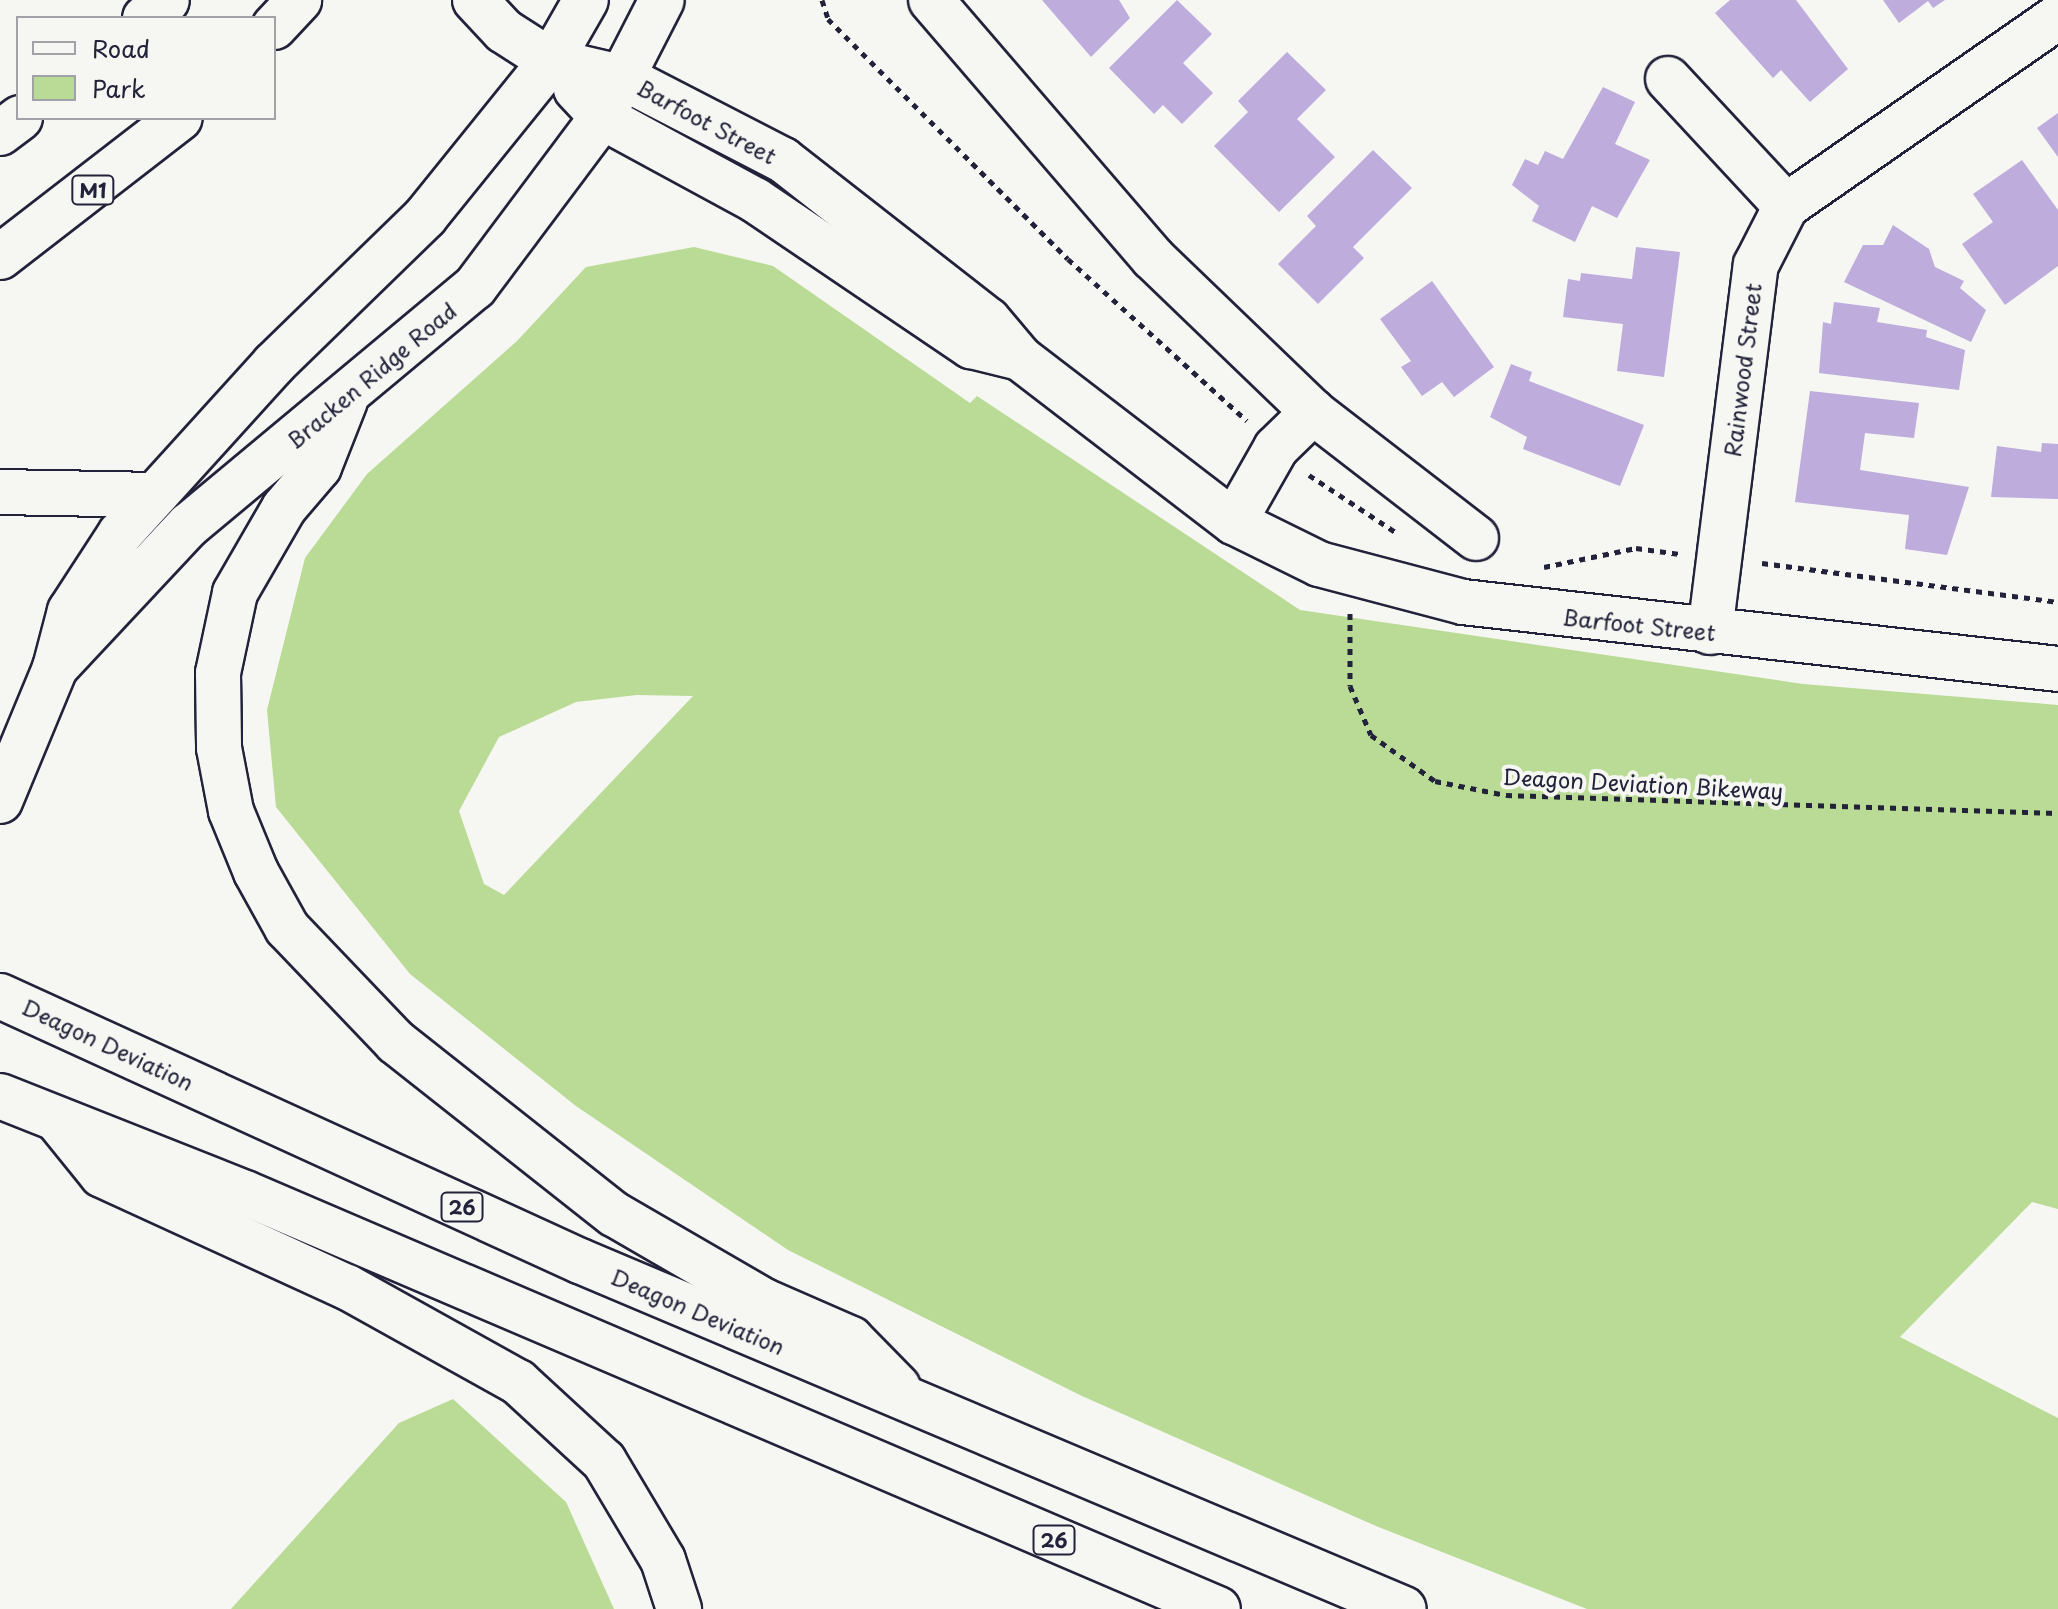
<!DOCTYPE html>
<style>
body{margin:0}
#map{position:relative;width:2058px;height:1609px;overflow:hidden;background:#f6f6f2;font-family:"Playpen Sans",sans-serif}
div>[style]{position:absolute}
.green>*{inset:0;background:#b9db95}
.building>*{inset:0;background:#bdacdc}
.path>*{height:5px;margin-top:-2.5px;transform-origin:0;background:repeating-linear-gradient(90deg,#22223b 0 6px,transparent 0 12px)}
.roads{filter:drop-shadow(2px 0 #22223b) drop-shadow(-2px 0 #22223b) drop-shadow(0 2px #22223b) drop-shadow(0 -2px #22223b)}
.minor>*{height:44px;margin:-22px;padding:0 22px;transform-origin:22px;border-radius:22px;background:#f6f6f2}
.major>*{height:44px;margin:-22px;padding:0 22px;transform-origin:22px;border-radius:22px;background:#f6f6f2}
.highway>*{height:44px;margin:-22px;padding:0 22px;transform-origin:22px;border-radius:22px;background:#f6f6f2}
span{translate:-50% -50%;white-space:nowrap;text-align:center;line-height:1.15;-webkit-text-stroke:8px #f6f6f2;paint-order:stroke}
.shield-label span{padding:2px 6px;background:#f6f6f2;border:2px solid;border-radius:6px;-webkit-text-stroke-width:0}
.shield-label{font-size:20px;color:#22223b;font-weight:700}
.street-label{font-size:22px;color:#22223b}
.legend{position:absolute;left:16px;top:16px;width:260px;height:104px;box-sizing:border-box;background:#f6f6f2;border:2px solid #a1a1a9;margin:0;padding:10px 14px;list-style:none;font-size:24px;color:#22223b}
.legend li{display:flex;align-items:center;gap:16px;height:40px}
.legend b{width:40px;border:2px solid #a1a1a9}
</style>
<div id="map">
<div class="green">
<div style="clip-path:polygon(evenodd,694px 247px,773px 266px,970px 403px,977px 396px,1300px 610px,1803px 684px,2058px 705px,2058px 1209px,2032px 1202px,1900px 1337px,2058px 1418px,2058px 1609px,1587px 1609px,1376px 1526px,1082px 1396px,788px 1250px,576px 1106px,410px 974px,276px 807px,267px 710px,305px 558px,367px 474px,517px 341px,586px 267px,694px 247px,637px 695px,693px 696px,504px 895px,484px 884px,459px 811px,499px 737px,576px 702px,637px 695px)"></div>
<div style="clip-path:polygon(453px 1399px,566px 1502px,614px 1609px,231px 1609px,399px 1423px)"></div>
</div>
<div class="building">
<div style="clip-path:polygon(1042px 0,1119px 0,1130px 18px,1091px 57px)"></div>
<div style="clip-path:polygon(1177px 0,1212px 34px,1183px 63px,1213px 93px,1182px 124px,1163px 105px,1154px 114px,1109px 68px)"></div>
<div style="clip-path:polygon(1730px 0,1796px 0,1848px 69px,1810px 102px,1781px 70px,1773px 78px,1715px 13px)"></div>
<div style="clip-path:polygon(1883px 0,1945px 0,1933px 8px,1928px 1px,1899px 23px)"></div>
<div style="clip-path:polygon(1287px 52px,1326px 90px,1297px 119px,1335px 157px,1279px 212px,1214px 146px,1248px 112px,1238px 101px)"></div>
<div style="clip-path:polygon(1603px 87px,1635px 102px,1615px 144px,1650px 160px,1617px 218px,1592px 206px,1575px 242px,1532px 221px,1539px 206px,1512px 185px,1525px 159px,1538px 165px,1545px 151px,1563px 159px)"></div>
<div style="clip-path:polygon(2058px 113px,2058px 157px,2037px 128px)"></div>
<div style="clip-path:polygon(1373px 150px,1412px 188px,1353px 247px,1364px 258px,1318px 304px,1278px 264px,1316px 226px,1307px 216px)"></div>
<div style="clip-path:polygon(2022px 160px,2058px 210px,2058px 266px,2005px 305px,1962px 244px,1993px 222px,1973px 194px)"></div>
<div style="clip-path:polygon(1893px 225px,1929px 249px,1935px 267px,1964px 281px,1960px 288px,1986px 310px,1971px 342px,1844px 282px,1863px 245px,1883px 245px)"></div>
<div style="clip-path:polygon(1636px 247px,1680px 252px,1664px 377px,1617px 371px,1623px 324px,1563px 317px,1568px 279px,1580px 281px,1581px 273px,1632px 279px)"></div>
<div style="clip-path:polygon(1432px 281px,1494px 367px,1454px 397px,1442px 382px,1422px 396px,1401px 367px,1411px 361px,1380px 319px)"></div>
<div style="clip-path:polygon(1834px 302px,1880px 308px,1877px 322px,1927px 330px,1926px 337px,1965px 350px,1959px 390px,1819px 373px,1823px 322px,1831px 324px)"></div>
<div style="clip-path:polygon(1511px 364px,1532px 372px,1529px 381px,1644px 425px,1620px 486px,1523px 449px,1527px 437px,1490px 417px)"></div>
<div style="clip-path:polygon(1810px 391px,1919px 403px,1914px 438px,1865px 433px,1860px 470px,1969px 487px,1947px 555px,1905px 549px,1909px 515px,1795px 502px)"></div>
<div style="clip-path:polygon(2042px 443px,2058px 444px,2058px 499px,1991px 497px,1997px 446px,2041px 452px)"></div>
</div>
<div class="path">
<div style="left:822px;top:0;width:20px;rotate:72deg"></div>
<div style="left:828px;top:19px;width:339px;rotate:45deg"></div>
<div style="left:1068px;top:259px;width:241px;rotate:42.1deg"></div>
<div style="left:1309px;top:475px;width:105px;rotate:33.4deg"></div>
<div style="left:1762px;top:563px;width:299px;rotate:7.5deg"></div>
<div style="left:1544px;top:567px;width:94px;rotate:-11.7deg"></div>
<div style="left:1636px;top:548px;width:44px;rotate:7.8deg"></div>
<div style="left:1350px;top:613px;width:73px;rotate:90deg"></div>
<div style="left:1350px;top:686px;width:53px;rotate:66.8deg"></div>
<div style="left:1371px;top:735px;width:79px;rotate:35.7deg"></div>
<div style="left:1435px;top:781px;width:72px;rotate:11.2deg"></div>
<div style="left:1506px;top:795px;width:552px;rotate:1.87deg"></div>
</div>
<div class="roads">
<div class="minor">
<div style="left:931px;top:0;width:340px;rotate:49.3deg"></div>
<div style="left:1153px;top:258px;width:222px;rotate:43.9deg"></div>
<div style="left:1313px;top:412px;width:206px;rotate:37.7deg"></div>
<div style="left:551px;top:61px;width:75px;rotate:13.1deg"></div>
<div style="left:624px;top:78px;width:179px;rotate:27.3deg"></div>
<div style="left:783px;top:160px;width:260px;rotate:38deg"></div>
<div style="left:988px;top:320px;width:50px;rotate:49.9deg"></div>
<div style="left:1020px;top:358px;width:270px;rotate:37.5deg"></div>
<div style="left:1234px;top:522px;width:95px;rotate:26.3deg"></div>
<div style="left:1319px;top:564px;width:149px;rotate:14.8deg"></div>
<div style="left:1463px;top:602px;width:599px;rotate:6.42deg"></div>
<div style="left:1668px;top:79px;width:173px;rotate:47.1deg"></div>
<div style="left:576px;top:89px;width:38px;rotate:47deg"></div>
<div style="left:602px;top:117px;width:174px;rotate:28.5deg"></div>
<div style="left:755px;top:200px;width:261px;rotate:34.1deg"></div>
<div style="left:971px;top:346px;width:50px;rotate:13.8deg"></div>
<div style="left:1234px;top:522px;width:85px;rotate:-60.4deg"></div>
<div style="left:1276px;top:448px;width:52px;rotate:-44.2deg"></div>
<div style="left:1710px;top:632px;width:370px;rotate:-82.9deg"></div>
<div style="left:1756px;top:265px;width:66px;rotate:-63deg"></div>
<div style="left:1786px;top:206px;width:331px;rotate:-34.8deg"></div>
</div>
<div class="major">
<div style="left:55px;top:668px;width:196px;rotate:-46.9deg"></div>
<div style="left:189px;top:525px;width:372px;rotate:-39.8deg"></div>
<div style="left:475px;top:287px;width:212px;rotate:-53.2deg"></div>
<div style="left:602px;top:117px;width:131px;rotate:-62.9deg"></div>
<div style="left:0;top:801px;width:144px;rotate:-67.5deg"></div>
<div style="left:55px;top:668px;width:59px;rotate:-75.3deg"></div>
<div style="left:70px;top:611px;width:92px;rotate:-57deg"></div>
<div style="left:120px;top:534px;width:229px;rotate:-47.8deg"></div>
<div style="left:274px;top:364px;width:211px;rotate:-44.2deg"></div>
<div style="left:425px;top:217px;width:201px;rotate:-51.1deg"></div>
<div style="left:551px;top:61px;width:70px;rotate:-60.2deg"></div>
</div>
<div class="highway">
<div style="left:475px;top:0;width:42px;rotate:46.9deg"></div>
<div style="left:504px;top:31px;width:56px;rotate:32.6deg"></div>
<div style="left:145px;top:18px;width:28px;rotate:-39deg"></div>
<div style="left:274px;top:27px;width:37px;rotate:-47deg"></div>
<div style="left:0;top:133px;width:25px;rotate:-37deg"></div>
<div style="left:0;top:257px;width:227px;rotate:-37.7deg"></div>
<div style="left:345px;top:401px;width:71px;rotate:111.5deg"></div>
<div style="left:319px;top:467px;width:54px;rotate:130.5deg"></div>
<div style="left:284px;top:508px;width:98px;rotate:120deg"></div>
<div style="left:235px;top:593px;width:82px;rotate:102deg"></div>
<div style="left:218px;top:673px;width:75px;rotate:89.2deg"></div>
<div style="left:219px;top:748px;width:64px;rotate:79.2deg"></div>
<div style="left:231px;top:811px;width:66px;rotate:67.7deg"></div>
<div style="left:256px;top:872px;width:64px;rotate:61deg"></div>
<div style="left:287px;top:928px;width:158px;rotate:46.3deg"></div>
<div style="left:396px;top:1042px;width:278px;rotate:38.3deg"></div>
<div style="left:614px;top:1214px;width:173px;rotate:30.1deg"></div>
<div style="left:764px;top:1301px;width:95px;rotate:23.6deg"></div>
<div style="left:851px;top:1339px;width:67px;rotate:45.6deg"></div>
<div style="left:0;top:492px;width:153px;rotate:1.1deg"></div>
<div style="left:0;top:996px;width:638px;rotate:24.56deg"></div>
<div style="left:580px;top:1261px;width:894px;rotate:22.9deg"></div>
<div style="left:0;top:1096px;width:264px;rotate:21.6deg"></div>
<div style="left:245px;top:1193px;width:1058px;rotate:23.15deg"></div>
<div style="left:59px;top:1122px;width:68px;rotate:50.9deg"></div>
<div style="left:102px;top:1175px;width:269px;rotate:24.6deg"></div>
<div style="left:347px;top:1287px;width:196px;rotate:29.1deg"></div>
<div style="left:518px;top:1382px;width:117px;rotate:42.6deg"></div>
<div style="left:604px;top:1461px;width:115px;rotate:59.2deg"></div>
<div style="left:663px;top:1560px;width:52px;rotate:71.9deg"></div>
</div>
</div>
<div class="shield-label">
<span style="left:93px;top:190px">M1</span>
<span style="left:462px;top:1207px">26</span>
<span style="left:1054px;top:1540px">26</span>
</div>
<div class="street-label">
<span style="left:707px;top:121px;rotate:28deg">Barfoot Street</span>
<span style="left:1742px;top:370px;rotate:-83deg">Rainwood Street</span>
<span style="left:371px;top:375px;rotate:-40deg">Bracken Ridge Road</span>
<span style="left:1639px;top:624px;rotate:6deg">Barfoot Street</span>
<span style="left:1643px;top:783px;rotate:3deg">Deagon Deviation Bikeway</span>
<span style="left:108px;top:1044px;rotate:25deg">Deagon Deviation</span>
<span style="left:698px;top:1311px;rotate:23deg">Deagon Deviation</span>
</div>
<ul class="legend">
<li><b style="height:10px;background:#f6f6f2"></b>Road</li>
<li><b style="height:22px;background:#b9db95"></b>Park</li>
</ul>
</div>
